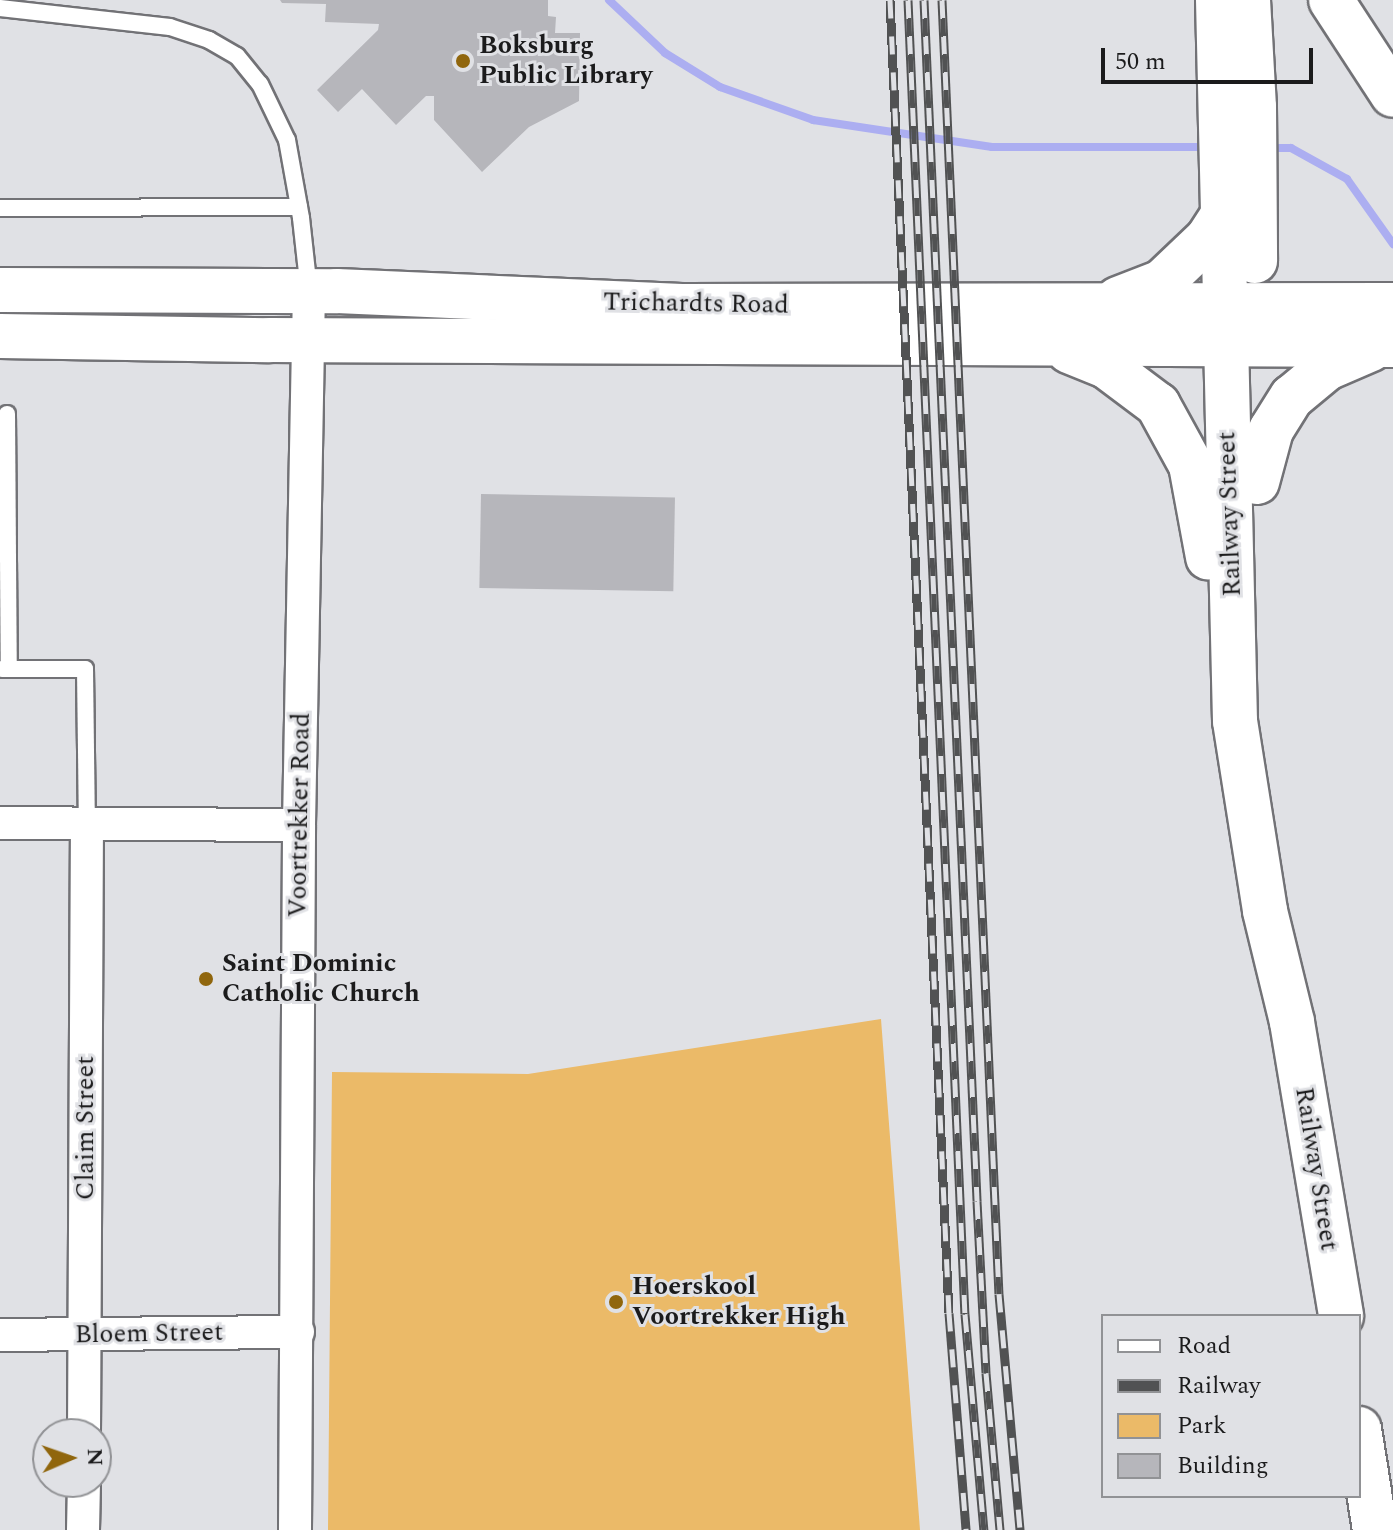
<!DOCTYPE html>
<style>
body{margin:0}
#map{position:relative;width:1393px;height:1530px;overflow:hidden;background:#e0e1e5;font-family:Spectral,serif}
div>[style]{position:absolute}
.green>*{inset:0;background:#ebba68}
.stream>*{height:8px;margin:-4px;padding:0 4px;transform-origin:4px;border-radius:4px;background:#acaef1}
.building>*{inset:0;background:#b6b6bb;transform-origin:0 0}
.roads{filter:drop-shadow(2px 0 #727276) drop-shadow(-2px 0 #727276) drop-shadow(0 2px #727276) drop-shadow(0 -2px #727276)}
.lane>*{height:16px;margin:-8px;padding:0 8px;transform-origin:8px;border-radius:8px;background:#fff}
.street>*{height:32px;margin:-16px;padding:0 16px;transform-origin:16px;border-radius:16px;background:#fff}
.secondary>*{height:44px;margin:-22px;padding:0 22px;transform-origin:22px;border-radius:22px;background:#fff}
.rail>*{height:9px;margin-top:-4.5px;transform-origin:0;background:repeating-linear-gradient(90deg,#e0e1e5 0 18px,#515253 0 36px);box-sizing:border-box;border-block:2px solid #515253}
.dots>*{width:22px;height:22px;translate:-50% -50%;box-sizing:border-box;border:4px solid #e0e1e5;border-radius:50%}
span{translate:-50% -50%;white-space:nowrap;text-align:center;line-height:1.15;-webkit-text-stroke:6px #e0e1e5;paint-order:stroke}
.poi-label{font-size:26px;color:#1b1b1c;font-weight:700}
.left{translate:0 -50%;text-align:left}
.street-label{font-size:26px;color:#1b1b1c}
.legend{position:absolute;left:1101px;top:1314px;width:260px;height:184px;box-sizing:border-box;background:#e0e1e5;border:2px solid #919295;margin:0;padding:10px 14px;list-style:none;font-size:24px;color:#1b1b1c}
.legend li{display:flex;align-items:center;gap:16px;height:40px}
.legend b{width:40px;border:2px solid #919295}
.north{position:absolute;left:32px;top:1418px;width:80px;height:80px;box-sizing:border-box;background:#e0e1e5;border:2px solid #919295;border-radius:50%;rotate:88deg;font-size:22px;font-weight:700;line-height:32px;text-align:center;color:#1b1b1c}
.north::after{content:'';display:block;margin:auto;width:28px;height:36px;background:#90660d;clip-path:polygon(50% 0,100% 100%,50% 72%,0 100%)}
.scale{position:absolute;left:1101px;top:48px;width:212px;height:36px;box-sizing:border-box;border:4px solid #1b1b1c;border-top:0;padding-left:10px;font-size:24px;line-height:28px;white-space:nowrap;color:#1b1b1c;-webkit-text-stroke:6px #e0e1e5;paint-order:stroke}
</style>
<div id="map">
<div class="green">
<div style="clip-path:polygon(881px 1019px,920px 1530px,328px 1530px,332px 1072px,528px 1074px)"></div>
</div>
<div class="stream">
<div style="left:609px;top:0;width:77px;rotate:43.4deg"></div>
<div style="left:665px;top:53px;width:65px;rotate:31.7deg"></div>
<div style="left:720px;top:87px;width:99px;rotate:19.5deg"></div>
<div style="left:813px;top:120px;width:181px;rotate:8.6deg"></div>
<div style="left:992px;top:147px;width:218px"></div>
<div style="left:1267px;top:148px;width:24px"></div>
<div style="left:1291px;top:148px;width:64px;rotate:29deg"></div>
<div style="left:1347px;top:179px;width:80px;rotate:54.7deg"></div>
</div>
<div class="building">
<div style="clip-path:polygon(280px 0,548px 0,548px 16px,556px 17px,555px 33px,580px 33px,579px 101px,529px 127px,482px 172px,434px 120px,434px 96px,426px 96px,396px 125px,362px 89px,338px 112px,317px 90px,378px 30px,379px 24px,325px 22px,326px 4px,282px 3px)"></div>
<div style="left:481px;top:494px;width:194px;height:94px;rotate:1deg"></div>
</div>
<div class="roads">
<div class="lane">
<div style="left:0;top:8px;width:171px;rotate:6.4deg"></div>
<div style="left:170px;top:27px;width:41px;rotate:18.4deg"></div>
<div style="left:209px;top:40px;width:32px;rotate:30deg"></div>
<div style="left:237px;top:56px;width:36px;rotate:51deg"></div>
<div style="left:260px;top:84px;width:62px;rotate:64.3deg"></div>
<div style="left:287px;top:140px;width:79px;rotate:79.8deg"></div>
<div style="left:301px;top:218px;width:72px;rotate:83.7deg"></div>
<div style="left:0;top:208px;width:299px;rotate:-0.2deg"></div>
<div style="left:7px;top:414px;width:255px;rotate:89.6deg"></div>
<div style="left:2px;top:669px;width:83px"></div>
<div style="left:85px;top:669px;width:153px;rotate:89.3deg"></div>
</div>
<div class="street">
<div style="left:0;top:823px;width:299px;rotate:0.4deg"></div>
<div style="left:0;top:1335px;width:298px;rotate:-0.6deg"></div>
<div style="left:84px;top:1434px;width:612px;rotate:-89.72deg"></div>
<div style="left:83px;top:1530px;width:48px;rotate:-88.8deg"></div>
<div style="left:295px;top:1530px;width:705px;rotate:-89.67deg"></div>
<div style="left:299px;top:825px;width:534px;rotate:-88.93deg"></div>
</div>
<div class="secondary">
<div style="left:1218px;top:0;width:721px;rotate:88.65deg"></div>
<div style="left:1235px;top:721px;width:192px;rotate:81deg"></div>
<div style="left:1265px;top:911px;width:114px;rotate:76.3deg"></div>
<div style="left:1292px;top:1022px;width:298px;rotate:80.5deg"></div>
<div style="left:1248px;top:0;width:107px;rotate:86.8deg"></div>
<div style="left:1254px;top:107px;width:154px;rotate:89.6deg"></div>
<div style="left:1331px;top:0;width:113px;rotate:56.9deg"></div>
<div style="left:0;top:290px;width:337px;rotate:0.2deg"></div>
<div style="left:337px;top:291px;width:345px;rotate:2.5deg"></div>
<div style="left:682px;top:306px;width:711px;rotate:-0.08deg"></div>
<div style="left:1118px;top:299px;width:47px;rotate:-21.1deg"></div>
<div style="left:1162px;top:282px;width:64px;rotate:-43.7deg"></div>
<div style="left:1208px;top:238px;width:30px;rotate:-57deg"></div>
<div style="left:0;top:336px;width:269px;rotate:0.9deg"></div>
<div style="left:269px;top:340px;width:1124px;rotate:0.25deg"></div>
<div style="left:1069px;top:351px;width:40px;rotate:22deg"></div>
<div style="left:1106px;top:366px;width:65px;rotate:36.9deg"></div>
<div style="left:1158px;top:405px;width:68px;rotate:61.2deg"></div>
<div style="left:1191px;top:465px;width:94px;rotate:79.5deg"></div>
<div style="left:1257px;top:482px;width:54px;rotate:-74.9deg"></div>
<div style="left:1271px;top:430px;width:39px;rotate:-58deg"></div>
<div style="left:1292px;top:397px;width:45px;rotate:-39.6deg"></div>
<div style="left:1327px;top:368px;width:48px;rotate:-23.4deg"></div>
<div style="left:1359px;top:1429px;width:102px;rotate:81deg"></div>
</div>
</div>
<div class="rail">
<div style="left:890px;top:0;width:1314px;rotate:87.43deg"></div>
<div style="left:949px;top:1313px;width:218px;rotate:85.5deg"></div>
<div style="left:908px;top:0;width:1315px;rotate:87.52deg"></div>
<div style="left:965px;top:1314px;width:217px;rotate:85deg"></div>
<div style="left:924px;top:0;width:1202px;rotate:87.47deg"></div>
<div style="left:977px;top:1201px;width:172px;rotate:87deg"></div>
<div style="left:986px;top:1373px;width:158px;rotate:84.9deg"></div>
<div style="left:942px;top:0;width:1295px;rotate:87.48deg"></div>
<div style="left:999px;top:1294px;width:237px;rotate:84.9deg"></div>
</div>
<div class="dots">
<div style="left:463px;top:61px;background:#90660d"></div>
<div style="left:206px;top:979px;background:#90660d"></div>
<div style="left:616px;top:1302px;background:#90660d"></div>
</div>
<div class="poi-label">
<span class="left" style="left:479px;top:61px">Boksburg<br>Public Library</span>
<span class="left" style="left:222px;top:979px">Saint Dominic<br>Catholic Church</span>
<span class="left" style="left:632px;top:1302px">Hoerskool<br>Voortrekker High</span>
</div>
<div class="street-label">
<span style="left:696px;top:304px;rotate:1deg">Trichardts Road</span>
<span style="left:1230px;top:514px;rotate:-92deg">Railway Street</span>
<span style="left:300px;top:815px;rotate:-89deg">Voortrekker Road</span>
<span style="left:86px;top:1128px;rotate:-90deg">Claim Street</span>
<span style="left:1316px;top:1169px;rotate:81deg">Railway Street</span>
<span style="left:149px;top:1334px;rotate:-1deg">Bloem Street</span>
</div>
<ul class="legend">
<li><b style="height:10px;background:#fff"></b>Road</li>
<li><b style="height:10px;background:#515253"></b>Railway</li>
<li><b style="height:22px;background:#ebba68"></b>Park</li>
<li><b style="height:22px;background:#b6b6bb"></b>Building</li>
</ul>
<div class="north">N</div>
<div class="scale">50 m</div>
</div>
